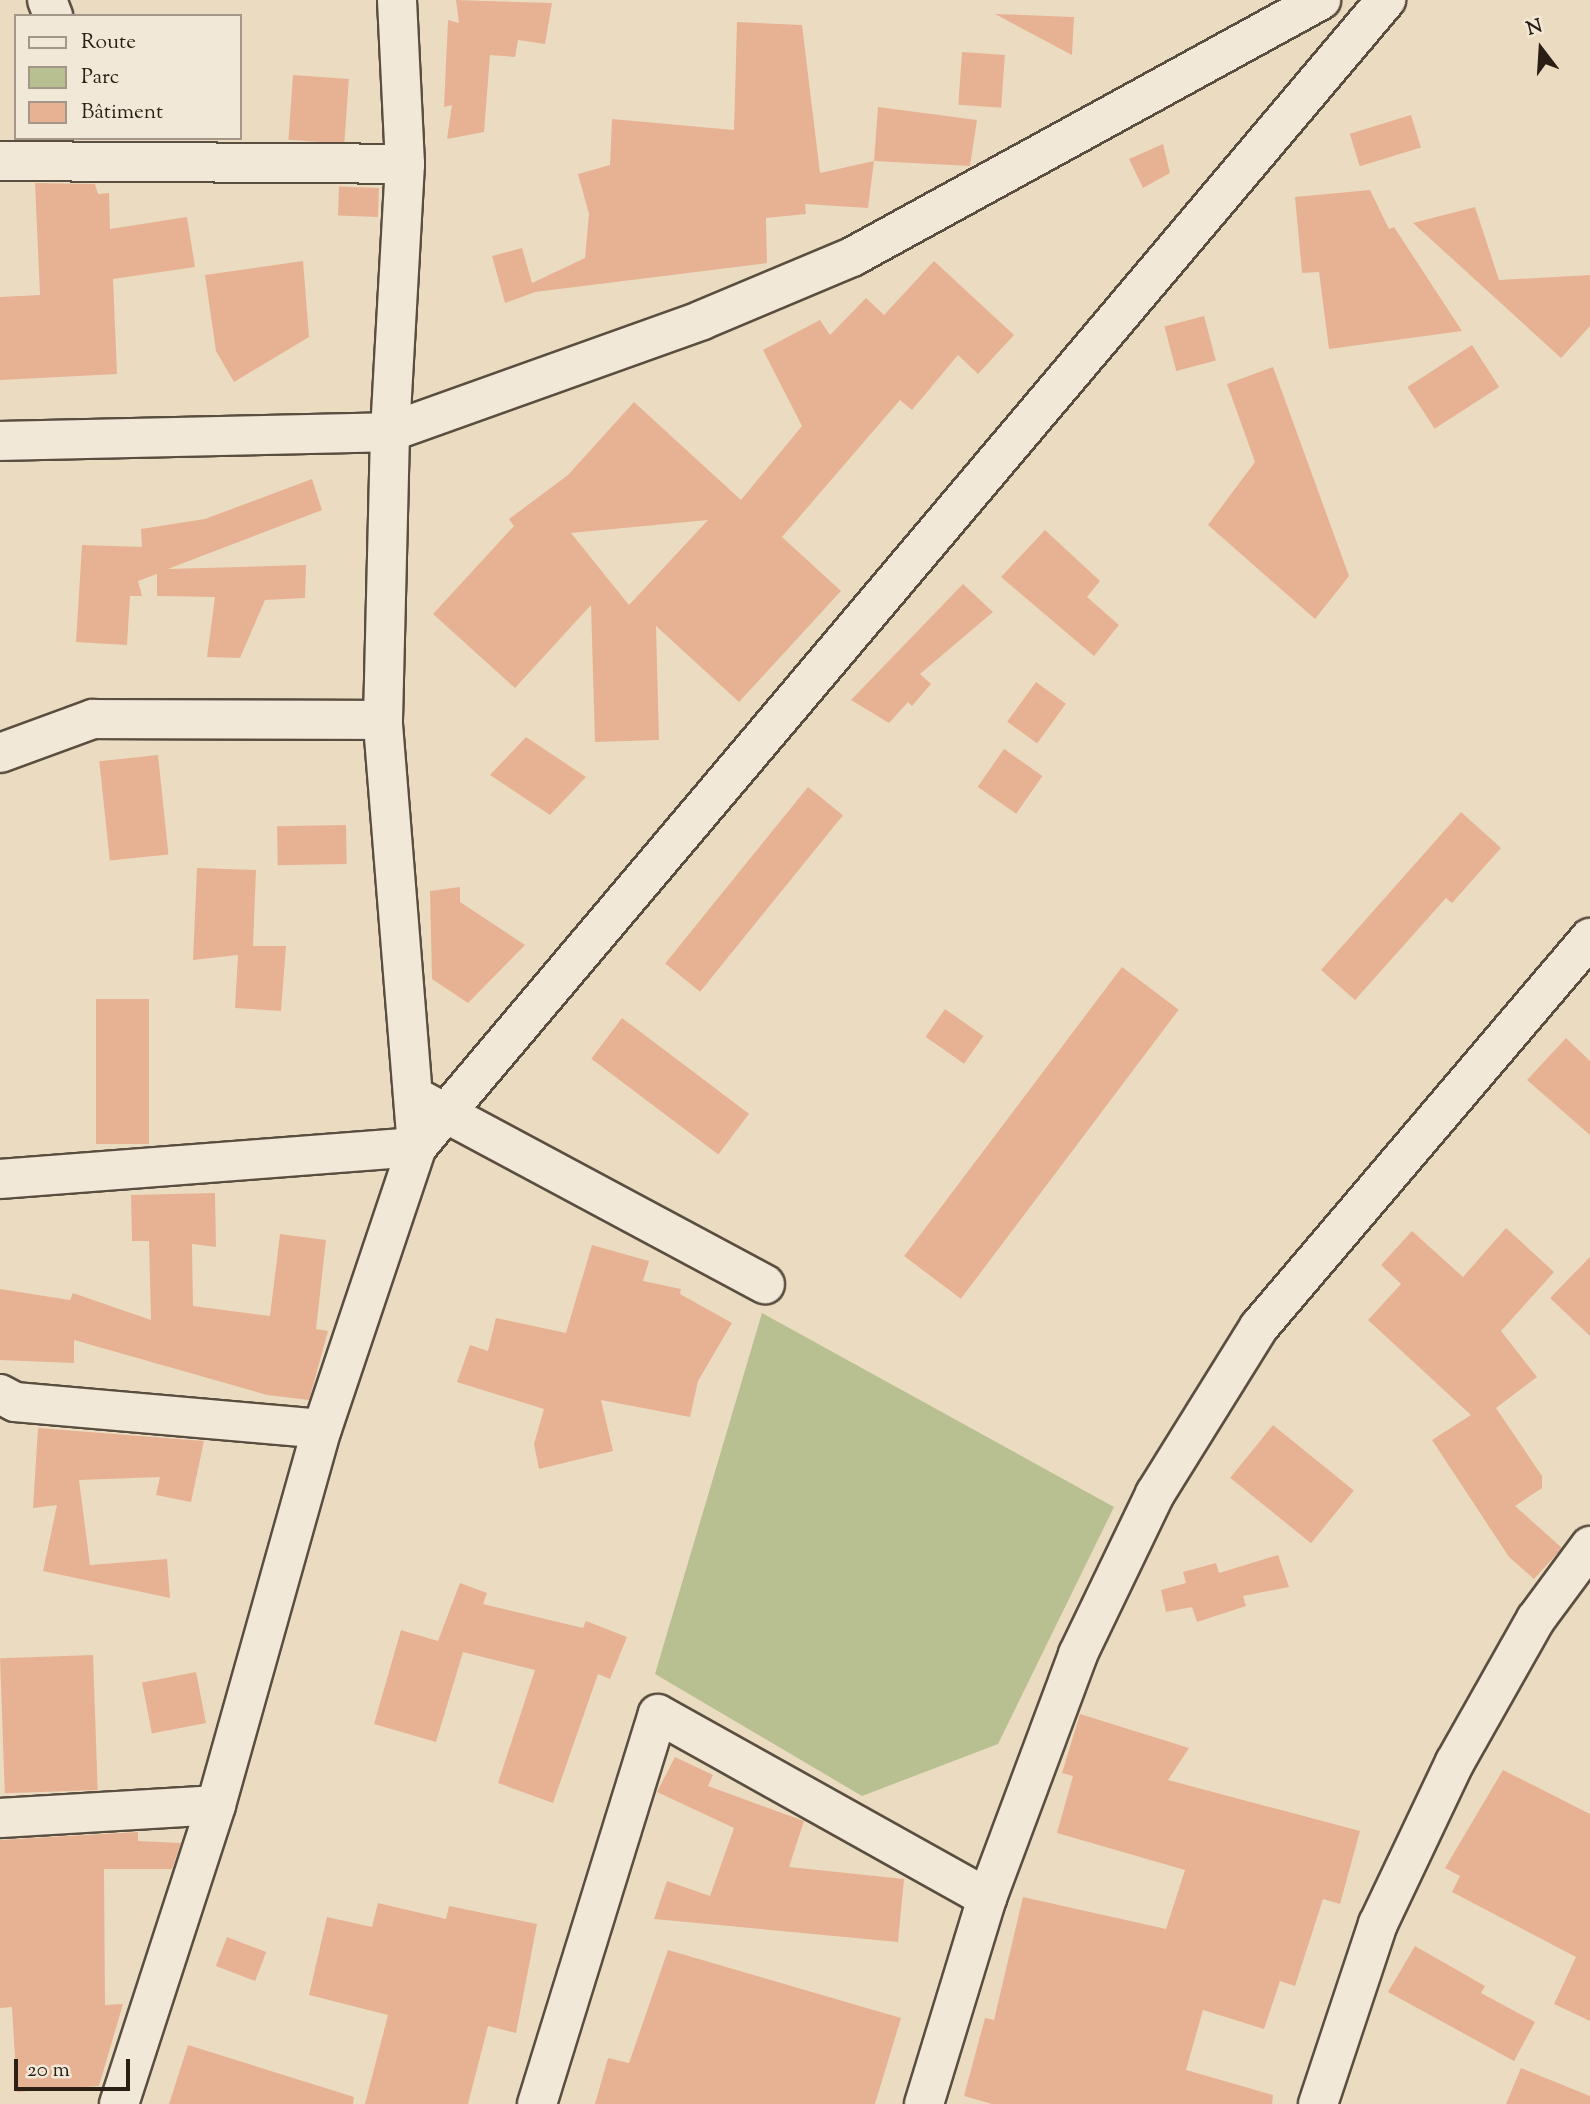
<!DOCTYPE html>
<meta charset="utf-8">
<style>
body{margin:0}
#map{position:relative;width:1590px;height:2104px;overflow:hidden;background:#ebdcc1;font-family:"Sorts Mill Goudy",serif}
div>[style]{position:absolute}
.green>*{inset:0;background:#b8c092}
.building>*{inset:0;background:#e7b293;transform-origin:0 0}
.roads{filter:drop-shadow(2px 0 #5a4e40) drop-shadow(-2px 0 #5a4e40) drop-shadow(0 2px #5a4e40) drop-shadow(0 -2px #5a4e40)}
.minor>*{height:38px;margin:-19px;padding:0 19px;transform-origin:19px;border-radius:19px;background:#f2e8d7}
span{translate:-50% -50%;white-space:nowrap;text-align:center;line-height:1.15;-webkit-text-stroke:6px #f2e8d7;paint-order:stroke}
.legend{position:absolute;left:14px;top:14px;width:228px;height:126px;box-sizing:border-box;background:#f2e8d7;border:2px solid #a29789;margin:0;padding:9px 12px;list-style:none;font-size:21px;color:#2a1e15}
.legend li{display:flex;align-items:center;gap:14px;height:35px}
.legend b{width:35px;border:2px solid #a29789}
.north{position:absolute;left:1506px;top:14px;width:70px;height:70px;-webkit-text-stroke:5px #f2e8d7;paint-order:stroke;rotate:343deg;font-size:19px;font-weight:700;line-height:28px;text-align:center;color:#2a1e15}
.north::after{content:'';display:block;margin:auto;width:24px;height:32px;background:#2a1e15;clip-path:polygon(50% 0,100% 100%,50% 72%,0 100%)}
.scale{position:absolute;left:14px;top:2059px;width:116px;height:32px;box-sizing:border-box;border:4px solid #2a1e15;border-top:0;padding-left:9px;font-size:21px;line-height:24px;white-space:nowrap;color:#2a1e15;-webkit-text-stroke:5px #f2e8d7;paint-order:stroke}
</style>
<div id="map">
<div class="green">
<div style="clip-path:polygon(762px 1313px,1114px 1507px,998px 1744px,862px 1796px,655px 1674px)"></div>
</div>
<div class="building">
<div style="clip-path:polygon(456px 0,552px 3px,545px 44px,518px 40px,515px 57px,490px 55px,484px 132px,447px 139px,452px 105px,444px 107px,448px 20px,459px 23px)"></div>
<div style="clip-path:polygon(995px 14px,1074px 17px,1072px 55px)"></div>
<div style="clip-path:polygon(737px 22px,802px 25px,820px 173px,874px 161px,868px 208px,805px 204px,806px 214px,766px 218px,767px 263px,535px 292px,505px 303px,492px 256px,522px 248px,532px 283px,585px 258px,589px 214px,578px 174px,610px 165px,612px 119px,734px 130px)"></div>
<div style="left:962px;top:52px;width:43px;height:53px;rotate:4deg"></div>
<div style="left:293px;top:75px;width:56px;height:65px;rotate:4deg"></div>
<div style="clip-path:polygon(878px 107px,977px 120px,970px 166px,874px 161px)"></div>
<div style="left:1411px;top:115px;width:34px;height:64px;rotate:73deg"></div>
<div style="clip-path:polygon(1163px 144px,1170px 173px,1143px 188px,1129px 159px)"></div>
<div style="clip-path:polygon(35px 183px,95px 184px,98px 194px,109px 193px,110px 229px,187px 217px,195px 267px,113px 279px,117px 374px,0 380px,0 297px,40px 295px)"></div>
<div style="left:379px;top:188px;width:29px;height:40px;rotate:92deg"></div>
<div style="clip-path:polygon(1370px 190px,1389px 229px,1394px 227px,1462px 331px,1329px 349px,1319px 272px,1302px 273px,1295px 197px)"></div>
<div style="clip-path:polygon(1475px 207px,1499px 280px,1590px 275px,1590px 326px,1561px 358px,1413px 223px)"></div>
<div style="clip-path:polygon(303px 261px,309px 337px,234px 382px,216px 351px,205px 275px)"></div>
<div style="clip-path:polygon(evenodd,934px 261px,1014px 335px,978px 374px,958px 355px,912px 410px,900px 400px,782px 537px,841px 591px,739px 702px,656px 626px,659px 740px,595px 742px,591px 605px,515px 688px,433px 614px,514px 526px,509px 519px,568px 475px,634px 402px,741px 500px,802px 426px,763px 350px,820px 320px,830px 335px,866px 298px,884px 315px,934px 261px,708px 520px,629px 605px,571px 533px,708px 520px)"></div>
<div style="left:1204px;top:316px;width:46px;height:41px;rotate:75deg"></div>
<div style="left:1472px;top:345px;width:50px;height:77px;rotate:57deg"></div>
<div style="clip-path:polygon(1273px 367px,1349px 576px,1315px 619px,1208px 525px,1255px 462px,1227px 384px)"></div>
<div style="clip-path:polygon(312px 479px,322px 510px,168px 569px,306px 565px,305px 598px,265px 600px,240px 658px,207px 657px,215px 597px,157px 596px,157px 574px,138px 581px,142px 596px,130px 596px,127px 645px,76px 642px,82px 545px,142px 547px,141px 529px,205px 519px)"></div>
<div style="clip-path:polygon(1045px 530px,1100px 581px,1087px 597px,1119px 625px,1094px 656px,1001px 577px)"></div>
<div style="clip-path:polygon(963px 584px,993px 612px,920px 674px,931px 684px,912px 706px,908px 702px,889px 723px,851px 700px)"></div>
<div style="left:1036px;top:682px;width:37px;height:49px;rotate:36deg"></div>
<div style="clip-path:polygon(526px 737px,586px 777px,550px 815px,490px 775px)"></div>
<div style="left:1004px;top:749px;width:47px;height:46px;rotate:35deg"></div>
<div style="left:158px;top:755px;width:100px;height:59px;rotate:84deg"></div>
<div style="left:808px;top:787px;width:45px;height:227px;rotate:39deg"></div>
<div style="clip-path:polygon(1461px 812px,1501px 848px,1452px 903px,1446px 898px,1355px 1000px,1321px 970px)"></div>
<div style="left:346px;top:825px;width:39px;height:69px;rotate:89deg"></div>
<div style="clip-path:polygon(197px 868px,256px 870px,253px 946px,286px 946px,281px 1011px,235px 1008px,238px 955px,193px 960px)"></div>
<div style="clip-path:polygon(460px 887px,460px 902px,525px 945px,468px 1003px,432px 979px,430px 891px)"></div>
<div style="left:1122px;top:967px;width:71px;height:362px;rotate:37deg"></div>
<div style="left:96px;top:999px;width:53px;height:145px"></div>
<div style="left:945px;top:1009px;width:47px;height:34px;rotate:35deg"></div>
<div style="left:622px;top:1018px;width:159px;height:51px;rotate:37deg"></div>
<div style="clip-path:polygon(1566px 1038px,1590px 1061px,1590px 1135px,1527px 1080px)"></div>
<div style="clip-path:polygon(215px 1193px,216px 1247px,192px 1244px,193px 1306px,270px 1316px,280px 1234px,326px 1240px,316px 1329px,328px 1331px,309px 1400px,267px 1395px,74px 1340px,74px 1363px,0 1360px,0 1289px,70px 1300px,73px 1293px,151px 1320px,149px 1241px,132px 1241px,131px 1195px)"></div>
<div style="clip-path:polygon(1506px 1228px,1554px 1272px,1501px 1331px,1537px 1377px,1496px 1408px,1542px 1476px,1542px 1488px,1515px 1506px,1562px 1548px,1534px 1579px,1509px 1557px,1432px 1440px,1471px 1415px,1368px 1320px,1401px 1284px,1381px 1265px,1412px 1231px,1463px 1277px)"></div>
<div style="clip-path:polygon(592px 1245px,649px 1261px,643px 1281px,681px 1289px,680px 1294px,732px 1323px,698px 1381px,690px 1417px,601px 1400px,613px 1451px,539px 1469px,534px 1444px,544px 1409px,457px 1382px,470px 1345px,488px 1351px,496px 1318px,566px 1333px)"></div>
<div style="clip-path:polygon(1590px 1257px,1590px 1336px,1550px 1298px)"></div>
<div style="left:1273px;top:1425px;width:104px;height:68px;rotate:39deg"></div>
<div style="clip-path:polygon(38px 1428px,204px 1441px,191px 1502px,156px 1495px,160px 1477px,79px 1480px,90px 1565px,167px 1559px,170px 1598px,43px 1571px,57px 1505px,33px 1508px)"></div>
<div style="clip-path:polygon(1278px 1555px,1289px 1587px,1243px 1596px,1246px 1606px,1197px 1622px,1192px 1607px,1166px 1612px,1161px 1590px,1186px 1583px,1183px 1572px,1216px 1563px,1219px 1573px)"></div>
<div style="clip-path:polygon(460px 1583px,487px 1593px,483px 1604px,583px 1628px,586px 1621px,627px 1637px,610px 1679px,598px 1674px,553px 1803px,498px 1783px,535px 1670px,463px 1652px,436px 1742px,374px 1724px,401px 1630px,438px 1641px)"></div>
<div style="left:93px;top:1655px;width:135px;height:93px;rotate:88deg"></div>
<div style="left:196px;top:1672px;width:52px;height:55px;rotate:79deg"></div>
<div style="clip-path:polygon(1080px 1714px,1189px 1748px,1168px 1780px,1360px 1831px,1340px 1904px,1323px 1899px,1295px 1986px,1280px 1981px,1264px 2029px,1203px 2010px,1186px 2070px,1273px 2095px,1272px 2104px,992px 2104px,964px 2096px,985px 2018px,994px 2020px,1023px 1897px,1166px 1929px,1185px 1870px,1057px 1833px,1073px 1776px,1062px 1773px)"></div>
<div style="clip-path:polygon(675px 1757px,713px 1775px,708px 1786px,804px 1821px,789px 1867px,904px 1879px,898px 1942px,654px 1919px,667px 1881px,710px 1896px,734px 1828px,657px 1792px)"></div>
<div style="clip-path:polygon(1503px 1770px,1590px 1814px,1590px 2021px,1554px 2004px,1576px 1957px,1452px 1892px,1460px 1876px,1445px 1868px)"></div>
<div style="clip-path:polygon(138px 1832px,138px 1841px,181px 1843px,172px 1869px,104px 1869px,105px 2005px,123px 2004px,99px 2086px,17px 2092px,12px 2007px,0 2008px,0 1840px)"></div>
<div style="clip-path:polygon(378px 1903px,446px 1919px,449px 1906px,537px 1924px,516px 2033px,488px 2026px,468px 2104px,365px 2104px,388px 2015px,309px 1995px,327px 1917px,372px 1927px)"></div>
<div style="left:227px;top:1937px;width:42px;height:31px;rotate:21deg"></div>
<div style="clip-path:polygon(1415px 1946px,1485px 1986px,1481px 1993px,1535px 2022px,1514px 2061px,1388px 1992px)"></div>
<div style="clip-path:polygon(668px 1950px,901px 2018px,875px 2104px,595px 2104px,608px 2058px,629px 2063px)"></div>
<div style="clip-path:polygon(188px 2045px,354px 2097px,353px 2104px,169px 2104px)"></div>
<div style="clip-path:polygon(1521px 2068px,1590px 2096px,1590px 2104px,1506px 2104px)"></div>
</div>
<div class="roads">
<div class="minor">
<div style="left:47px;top:0;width:17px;rotate:69deg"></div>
<div style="left:0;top:161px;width:405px;rotate:0.4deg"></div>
<div style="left:0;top:441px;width:390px;rotate:-1.3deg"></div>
<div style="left:390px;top:432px;width:331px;rotate:-19.7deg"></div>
<div style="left:702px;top:320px;width:163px;rotate:-22.8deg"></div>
<div style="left:852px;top:257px;width:535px;rotate:-28.72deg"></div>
<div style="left:0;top:753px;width:99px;rotate:-20.1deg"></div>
<div style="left:93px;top:719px;width:290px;rotate:0.2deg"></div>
<div style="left:423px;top:1101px;width:388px;rotate:28.2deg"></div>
<div style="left:0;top:1179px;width:418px;rotate:-4.4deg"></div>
<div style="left:417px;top:1147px;width:1502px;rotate:-49.81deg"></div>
<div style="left:0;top:1394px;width:17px;rotate:28deg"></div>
<div style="left:15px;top:1402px;width:308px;rotate:5deg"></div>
<div style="left:0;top:1818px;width:216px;rotate:-3.4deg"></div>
<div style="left:119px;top:2104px;width:314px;rotate:-72deg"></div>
<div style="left:216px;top:1805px;width:391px;rotate:-74.3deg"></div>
<div style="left:322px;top:1429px;width:298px;rotate:-71.4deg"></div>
<div style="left:417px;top:1147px;width:428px;rotate:-94.6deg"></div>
<div style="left:383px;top:720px;width:288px;rotate:-88.6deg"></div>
<div style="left:390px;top:432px;width:268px;rotate:-86.8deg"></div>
<div style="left:405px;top:164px;width:164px;rotate:-92.8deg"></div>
<div style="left:537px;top:2104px;width:408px;rotate:-72.8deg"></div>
<div style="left:658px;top:1714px;width:377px;rotate:29.2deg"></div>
<div style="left:924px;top:2104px;width:215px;rotate:-73deg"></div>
<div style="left:987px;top:1898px;width:260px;rotate:-69.5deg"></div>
<div style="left:1078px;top:1654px;width:178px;rotate:-64.3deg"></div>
<div style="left:1155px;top:1494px;width:197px;rotate:-58.1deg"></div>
<div style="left:1259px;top:1327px;width:511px;rotate:-49.61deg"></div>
<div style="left:1318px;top:2104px;width:190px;rotate:-71.6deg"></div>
<div style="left:1378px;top:1924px;width:179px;rotate:-64.6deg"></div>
<div style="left:1455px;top:1762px;width:164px;rotate:-60.5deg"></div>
<div style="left:1536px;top:1619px;width:91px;rotate:-53.5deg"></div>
</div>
</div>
<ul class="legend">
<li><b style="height:9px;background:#f2e8d7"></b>Route</li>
<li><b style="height:19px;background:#b8c092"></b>Parc</li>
<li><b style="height:19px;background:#e7b293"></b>Bâtiment</li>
</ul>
<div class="north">N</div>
<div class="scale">20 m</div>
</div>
